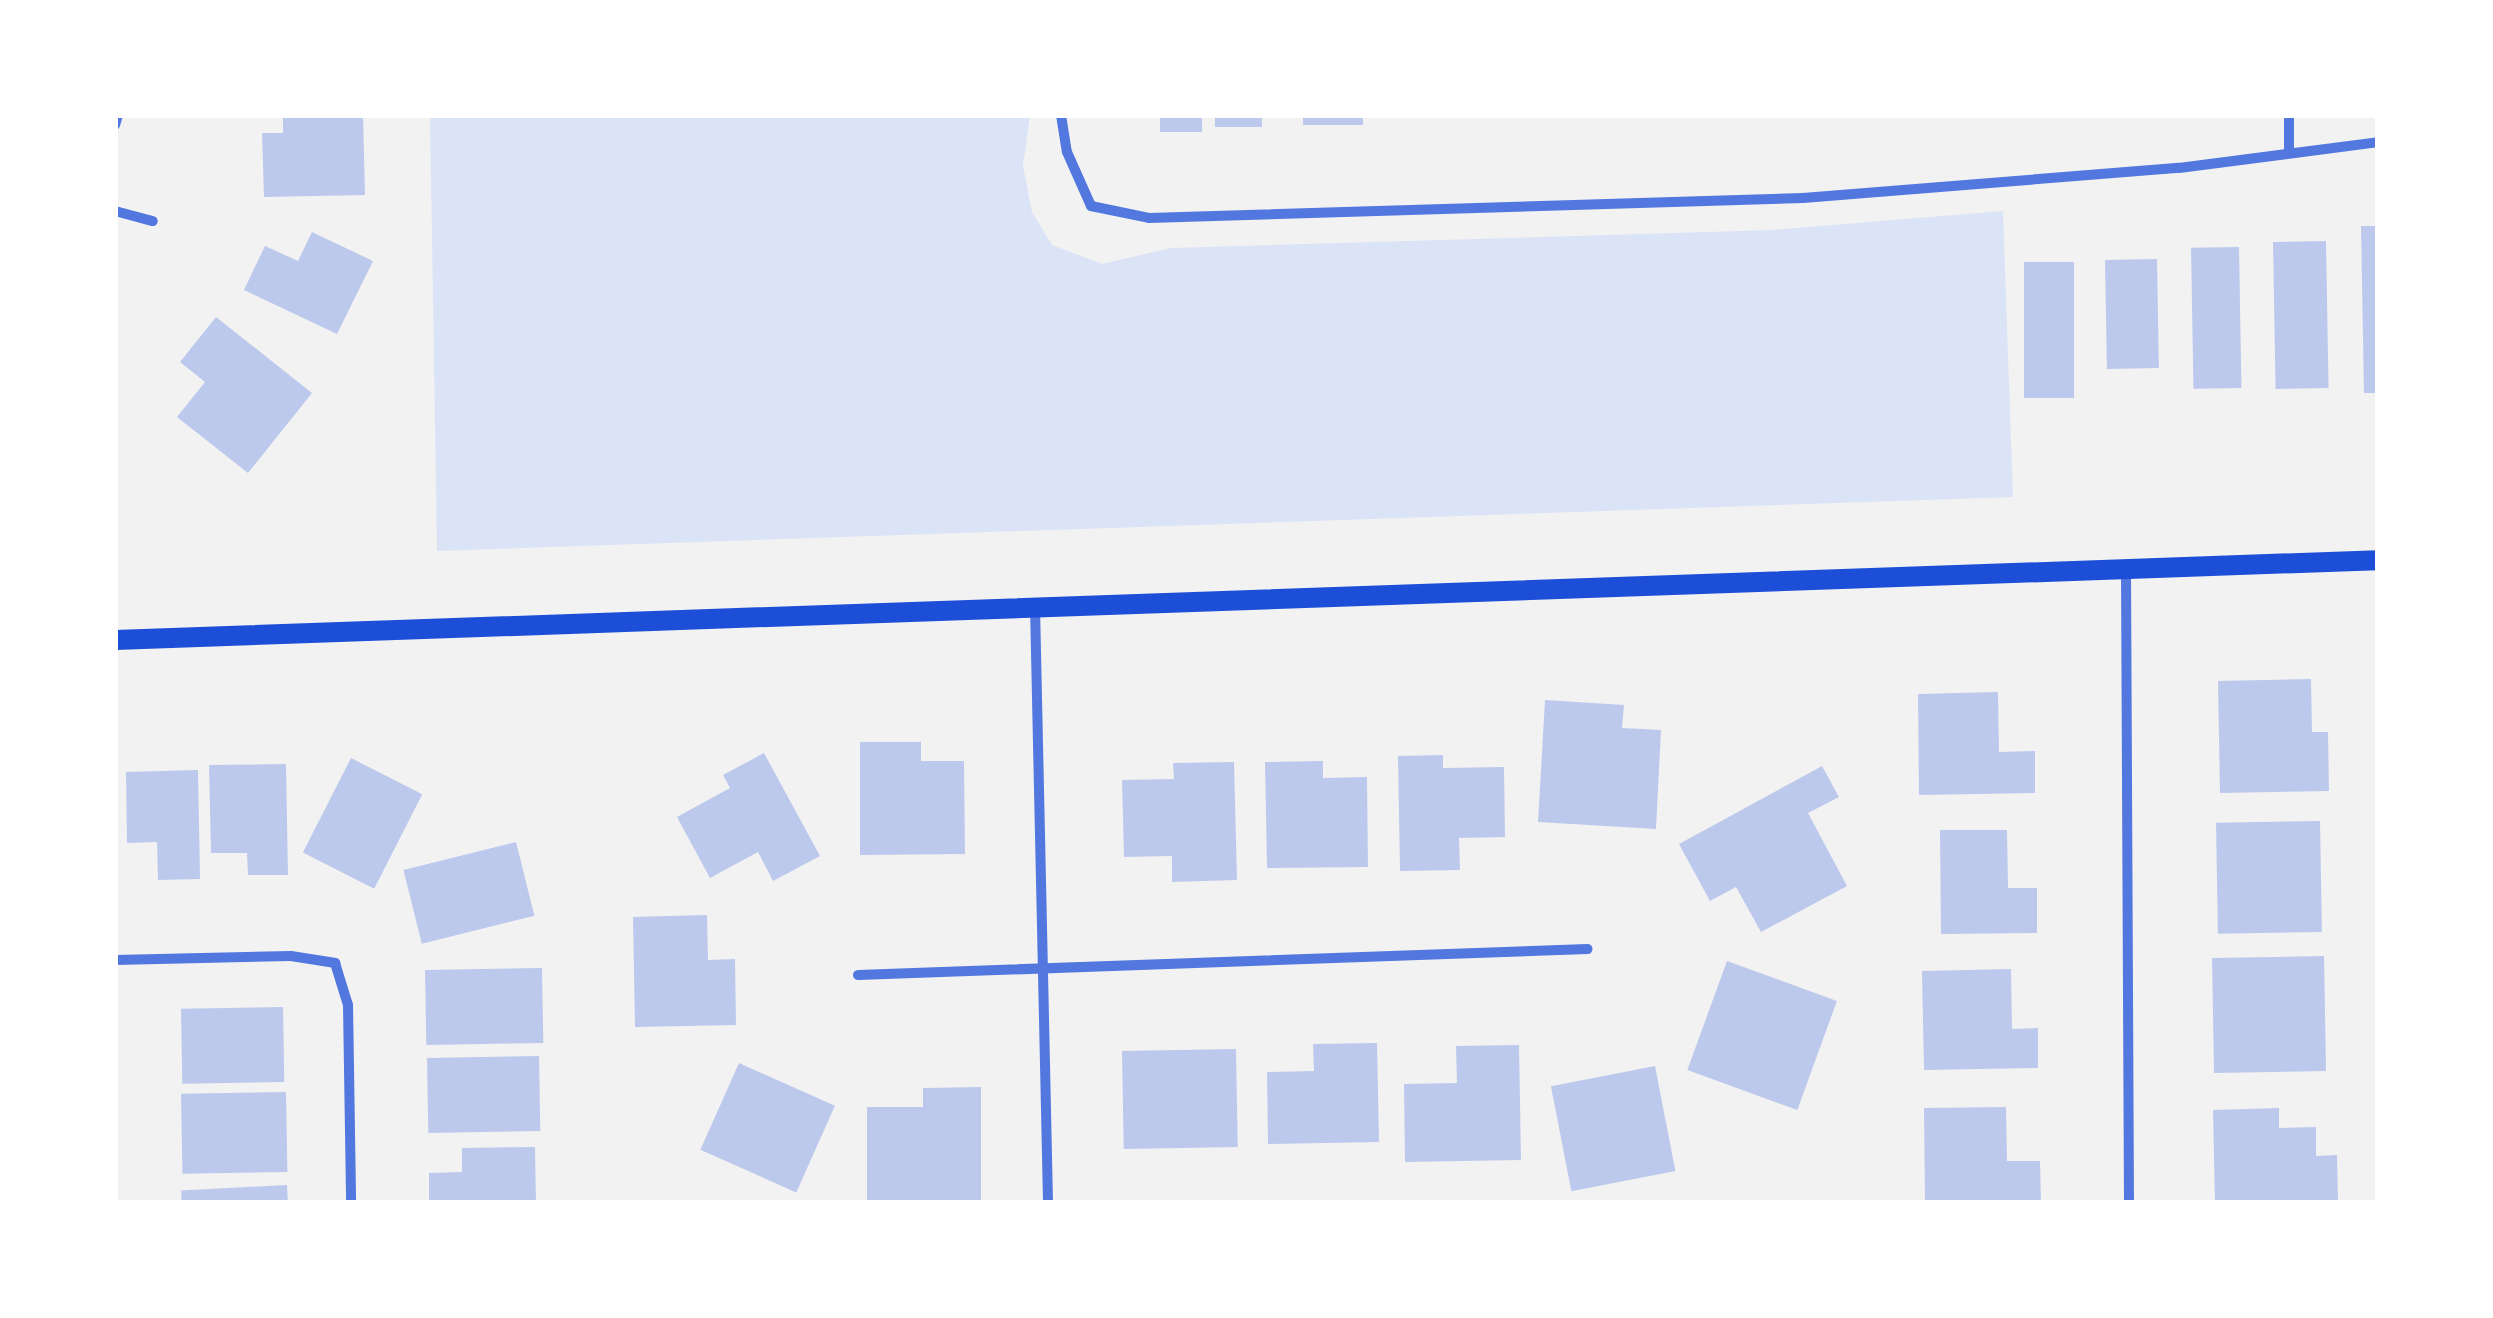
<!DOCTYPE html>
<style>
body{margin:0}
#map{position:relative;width:2493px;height:1318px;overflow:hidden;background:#f2f2f2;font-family:"IBM Plex Serif",serif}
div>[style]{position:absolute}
.green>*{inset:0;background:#dbe4f7}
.building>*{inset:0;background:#bdc9ec;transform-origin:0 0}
.minor>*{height:10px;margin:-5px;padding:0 5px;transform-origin:5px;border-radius:5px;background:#5277de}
.secondary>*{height:20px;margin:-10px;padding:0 10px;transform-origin:10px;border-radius:10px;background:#1d4ed8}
span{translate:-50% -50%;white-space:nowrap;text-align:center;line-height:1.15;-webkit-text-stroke:10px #fff;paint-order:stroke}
.frame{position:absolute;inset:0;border:118px solid #fff;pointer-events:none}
</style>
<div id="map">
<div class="green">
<div style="clip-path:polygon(430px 115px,1030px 115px,1023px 166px,1032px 212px,1052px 245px,1102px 264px,1171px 248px,1773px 230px,2003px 211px,2013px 497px,437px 551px)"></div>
</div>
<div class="building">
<div style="clip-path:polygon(283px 115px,363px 115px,365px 195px,264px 197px,262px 133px,283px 133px)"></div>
<div style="left:1160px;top:115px;width:42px;height:17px"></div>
<div style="left:1215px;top:115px;width:47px;height:12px"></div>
<div style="left:1303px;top:115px;width:60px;height:10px"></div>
<div style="clip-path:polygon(2361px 226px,2378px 226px,2378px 393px,2364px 393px)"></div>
<div style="clip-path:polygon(312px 232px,373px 261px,337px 334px,244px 290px,265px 246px,298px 261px)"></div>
<div style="left:2326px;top:241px;width:147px;height:53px;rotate:89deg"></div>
<div style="left:2239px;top:247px;width:141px;height:48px;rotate:89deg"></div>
<div style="left:2157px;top:259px;width:109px;height:52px;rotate:89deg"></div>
<div style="left:2074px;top:262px;width:136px;height:50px;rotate:90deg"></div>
<div style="clip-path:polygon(216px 317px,312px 393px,248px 473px,177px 417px,205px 382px,180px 362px)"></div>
<div style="clip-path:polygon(2311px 679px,2312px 732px,2328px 732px,2329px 791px,2220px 793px,2218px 681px)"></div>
<div style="clip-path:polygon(1998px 692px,1999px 752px,2035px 751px,2035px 793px,1919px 795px,1918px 694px)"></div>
<div style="clip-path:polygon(1545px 700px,1624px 705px,1622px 728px,1661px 730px,1656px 829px,1538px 822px)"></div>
<div style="clip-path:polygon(860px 742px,921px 742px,921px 761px,964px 761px,965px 854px,860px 855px)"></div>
<div style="clip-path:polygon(764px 753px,820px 856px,773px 881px,758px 852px,710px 878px,677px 817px,730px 788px,723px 775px)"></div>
<div style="clip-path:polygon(1443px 755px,1443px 768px,1504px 767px,1505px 837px,1459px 838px,1460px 870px,1400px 871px,1398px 756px)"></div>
<div style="left:351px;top:758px;width:80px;height:106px;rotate:27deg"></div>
<div style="clip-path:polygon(1323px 761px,1323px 778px,1367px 777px,1368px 867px,1267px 868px,1265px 762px)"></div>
<div style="clip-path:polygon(1234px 762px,1237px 880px,1172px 882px,1172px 856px,1124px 857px,1122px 780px,1174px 779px,1173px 763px)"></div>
<div style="clip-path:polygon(286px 764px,288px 875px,248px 875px,247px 853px,211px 853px,209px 765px)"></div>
<div style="clip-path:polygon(1822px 766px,1839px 797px,1808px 813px,1847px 886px,1761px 932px,1736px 887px,1710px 901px,1679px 844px)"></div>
<div style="clip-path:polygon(198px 770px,200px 879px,158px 880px,157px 842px,127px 843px,126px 772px)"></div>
<div style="left:2320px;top:821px;width:111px;height:104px;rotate:89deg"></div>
<div style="clip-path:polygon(1940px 830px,2007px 830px,2008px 888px,2037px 888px,2037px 933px,1941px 934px)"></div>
<div style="left:516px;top:842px;width:76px;height:116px;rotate:76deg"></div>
<div style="clip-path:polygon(707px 915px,708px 960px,735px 959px,736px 1025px,635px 1027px,633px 917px)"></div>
<div style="left:2324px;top:956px;width:115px;height:112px;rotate:89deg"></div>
<div style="left:1727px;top:961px;width:117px;height:116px;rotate:20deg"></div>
<div style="left:542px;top:968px;width:75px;height:117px;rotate:89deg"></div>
<div style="clip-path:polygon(2011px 969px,2012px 1029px,2038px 1028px,2038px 1068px,1924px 1070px,1922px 971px)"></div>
<div style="left:283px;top:1007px;width:75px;height:102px;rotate:89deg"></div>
<div style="clip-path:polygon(1377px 1043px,1379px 1142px,1268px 1144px,1267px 1072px,1314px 1071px,1313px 1044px)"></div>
<div style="clip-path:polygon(1519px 1045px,1521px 1160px,1405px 1162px,1404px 1084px,1457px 1083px,1456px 1046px)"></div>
<div style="left:1236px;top:1049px;width:98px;height:114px;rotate:89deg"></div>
<div style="left:539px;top:1056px;width:75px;height:112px;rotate:89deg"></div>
<div style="left:739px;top:1063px;width:105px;height:95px;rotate:24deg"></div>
<div style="left:1655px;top:1066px;width:107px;height:106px;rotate:79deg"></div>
<div style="clip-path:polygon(981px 1087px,981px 1203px,867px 1203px,867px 1107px,923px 1107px,923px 1088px)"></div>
<div style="left:286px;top:1092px;width:80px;height:105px;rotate:89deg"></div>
<div style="clip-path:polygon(2006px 1107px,2007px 1161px,2040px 1161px,2041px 1203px,1925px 1203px,1924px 1108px)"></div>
<div style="clip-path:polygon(2279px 1108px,2279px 1128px,2316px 1127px,2316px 1156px,2337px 1155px,2338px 1203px,2215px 1203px,2213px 1110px)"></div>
<div style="clip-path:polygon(535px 1147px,536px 1203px,429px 1203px,429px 1173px,462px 1172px,462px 1148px)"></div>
<div style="left:287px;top:1185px;width:18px;height:106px;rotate:87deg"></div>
</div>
<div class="minor">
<div style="left:1061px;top:115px;width:37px;rotate:81deg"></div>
<div style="left:1067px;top:152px;width:59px;rotate:66deg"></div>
<div style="left:1091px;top:206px;width:59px;rotate:11.7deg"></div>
<div style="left:1149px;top:218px;width:654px;rotate:-1.75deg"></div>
<div style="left:1803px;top:198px;width:377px;rotate:-4.6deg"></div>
<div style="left:2179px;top:168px;width:201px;rotate:-7.4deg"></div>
<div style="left:2289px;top:115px;width:36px;rotate:90deg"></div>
<div style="left:115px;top:125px;width:10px;rotate:-73deg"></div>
<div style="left:115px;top:211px;width:39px;rotate:15deg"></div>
<div style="left:2126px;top:569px;width:634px;rotate:89.73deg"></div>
<div style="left:1035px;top:606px;width:597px;rotate:88.75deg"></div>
<div style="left:115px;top:960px;width:176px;rotate:-1.3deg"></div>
<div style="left:291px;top:956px;width:45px;rotate:9deg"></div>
<div style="left:335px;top:963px;width:44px;rotate:72.8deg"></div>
<div style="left:348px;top:1005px;width:198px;rotate:89.1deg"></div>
<div style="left:858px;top:975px;width:730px;rotate:-2.04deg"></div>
</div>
<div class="secondary">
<div style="left:115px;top:640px;width:2264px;rotate:-2.02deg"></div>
</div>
<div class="frame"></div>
</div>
